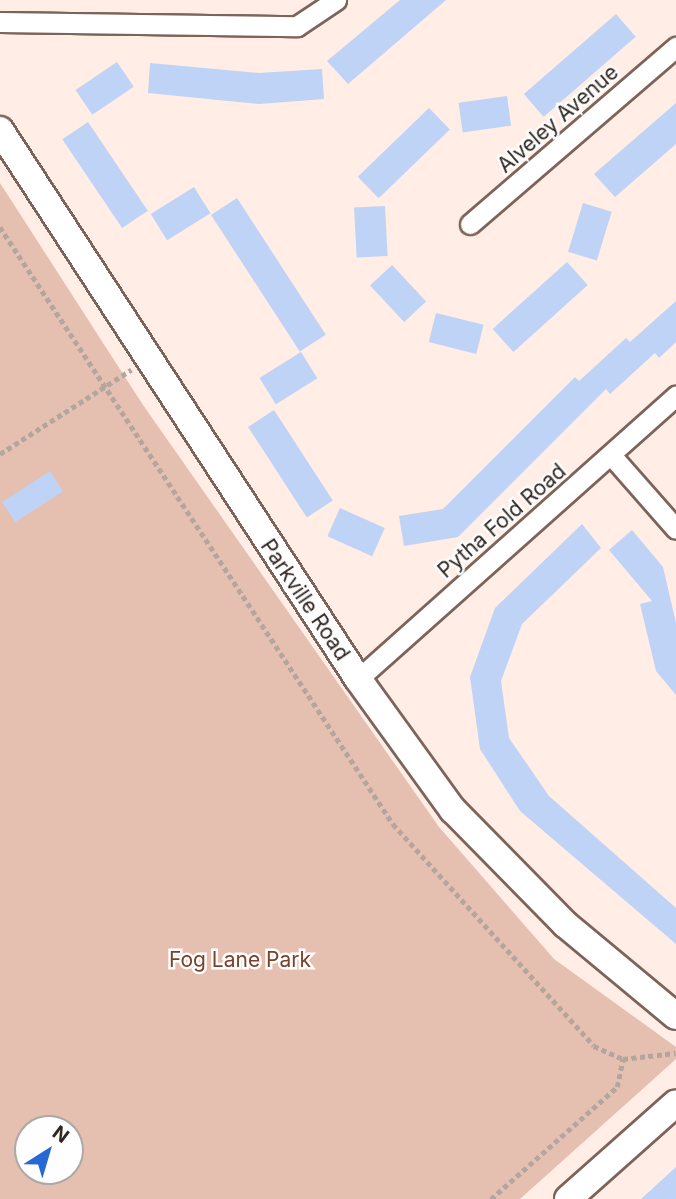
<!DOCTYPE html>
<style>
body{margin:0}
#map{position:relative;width:676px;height:1199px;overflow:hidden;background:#ffede6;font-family:Inter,sans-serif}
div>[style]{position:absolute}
.green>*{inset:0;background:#e5bfaf}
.building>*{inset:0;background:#bed3f5;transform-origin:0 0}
.path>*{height:4.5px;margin-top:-2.25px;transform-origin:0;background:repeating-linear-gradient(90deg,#b4a59f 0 5px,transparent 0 8.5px)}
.roads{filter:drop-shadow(2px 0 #7d645a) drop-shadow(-2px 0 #7d645a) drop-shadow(0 2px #7d645a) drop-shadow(0 -2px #7d645a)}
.street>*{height:19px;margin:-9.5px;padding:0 9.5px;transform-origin:9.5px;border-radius:9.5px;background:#fff}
.secondary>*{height:26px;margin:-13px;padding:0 13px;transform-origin:13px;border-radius:13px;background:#fff}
span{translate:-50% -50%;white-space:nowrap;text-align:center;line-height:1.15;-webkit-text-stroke:5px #fefefe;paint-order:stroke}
.street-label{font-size:21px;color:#312722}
.park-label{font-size:21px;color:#79432c}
.north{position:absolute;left:14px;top:1115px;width:70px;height:70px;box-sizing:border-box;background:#fefefe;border:2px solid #aca8a6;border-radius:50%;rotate:37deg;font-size:19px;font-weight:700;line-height:28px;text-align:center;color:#312722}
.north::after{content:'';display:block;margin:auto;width:24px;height:32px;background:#2669d5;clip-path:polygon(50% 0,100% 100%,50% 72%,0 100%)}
</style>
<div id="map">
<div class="green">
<div style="clip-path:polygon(evenodd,0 183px,143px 405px,439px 827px,554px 959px,676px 1047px,676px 1059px,520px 1199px,0 1199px,0 183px,28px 1129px,70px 1129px,70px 1171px,28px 1171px,28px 1129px)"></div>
</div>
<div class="building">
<div style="clip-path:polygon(400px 0,446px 0,348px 84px,327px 61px)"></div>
<div style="left:616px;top:14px;width:30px;height:122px;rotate:49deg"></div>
<div style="left:117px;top:62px;width:30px;height:50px;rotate:56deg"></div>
<div style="clip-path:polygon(150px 63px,259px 73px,322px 69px,324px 99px,259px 104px,148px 93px)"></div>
<div style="left:507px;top:96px;width:30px;height:49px;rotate:82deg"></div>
<div style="clip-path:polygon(676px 103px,676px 144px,615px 197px,594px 174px)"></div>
<div style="left:429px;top:108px;width:30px;height:99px;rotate:46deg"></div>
<div style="left:88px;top:122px;width:107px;height:31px;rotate:56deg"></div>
<div style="left:194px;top:187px;width:31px;height:51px;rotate:58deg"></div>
<div style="left:237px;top:198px;width:163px;height:31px;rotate:57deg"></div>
<div style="left:583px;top:203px;width:30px;height:51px;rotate:17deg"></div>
<div style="left:385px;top:206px;width:50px;height:31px;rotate:87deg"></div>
<div style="left:567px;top:262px;width:31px;height:100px;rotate:48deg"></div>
<div style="left:392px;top:265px;width:50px;height:30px;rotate:47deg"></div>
<div style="clip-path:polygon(676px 301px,676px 342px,659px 358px,655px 353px,610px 394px,606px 389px,458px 537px,404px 546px,399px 516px,443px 509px,575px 377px,579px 381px,626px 338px,630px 342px)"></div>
<div style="left:436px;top:313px;width:49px;height:30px;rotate:14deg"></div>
<div style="left:301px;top:352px;width:31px;height:49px;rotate:58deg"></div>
<div style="left:274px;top:410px;width:108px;height:31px;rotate:57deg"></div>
<div style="left:50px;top:471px;width:24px;height:57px;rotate:57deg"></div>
<div style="left:340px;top:508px;width:49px;height:31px;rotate:24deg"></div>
<div style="clip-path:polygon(582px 524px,601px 548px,522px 624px,501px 681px,509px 738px,549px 796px,676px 908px,676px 944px,520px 811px,480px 749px,470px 677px,495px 608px)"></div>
<div style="clip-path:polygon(632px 530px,663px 567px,676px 623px,676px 695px,656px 671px,640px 604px,652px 601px,609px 550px)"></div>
<div style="clip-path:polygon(676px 1167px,676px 1199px,641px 1199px)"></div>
</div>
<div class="path">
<div style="left:0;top:227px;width:715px;rotate:56.64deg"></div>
<div style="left:393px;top:824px;width:299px;rotate:47.8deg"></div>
<div style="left:594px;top:1046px;width:32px;rotate:24deg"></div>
<div style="left:623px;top:1059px;width:53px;rotate:-6.5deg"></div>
<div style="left:0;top:454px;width:156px;rotate:-32.7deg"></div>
<div style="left:491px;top:1199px;width:169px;rotate:-41.6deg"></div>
<div style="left:617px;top:1087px;width:29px;rotate:-78deg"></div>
</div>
<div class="roads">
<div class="street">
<div style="left:0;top:22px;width:297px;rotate:0.8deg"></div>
<div style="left:297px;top:26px;width:47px;rotate:-33.7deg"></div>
<div style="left:470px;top:224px;width:272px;rotate:-40.7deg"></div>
<div style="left:611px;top:455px;width:98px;rotate:48.7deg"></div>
<div style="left:358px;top:679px;width:426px;rotate:-41.7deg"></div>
</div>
<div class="secondary">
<div style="left:0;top:130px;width:655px;rotate:56.89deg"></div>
<div style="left:358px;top:679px;width:162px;rotate:54.1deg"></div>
<div style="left:453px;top:810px;width:160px;rotate:45.5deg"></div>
<div style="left:565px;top:924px;width:144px;rotate:39.7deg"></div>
<div style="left:568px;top:1199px;width:144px;rotate:-41.6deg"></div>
</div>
</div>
<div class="street-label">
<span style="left:558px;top:119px;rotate:-41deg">Alveley Avenue</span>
<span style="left:502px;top:521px;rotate:-41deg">Pytha Fold Road</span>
<span style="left:305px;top:600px;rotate:56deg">Parkville Road</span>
</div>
<div class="park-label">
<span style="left:240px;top:960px">Fog Lane Park</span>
</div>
<div class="north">N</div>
</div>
